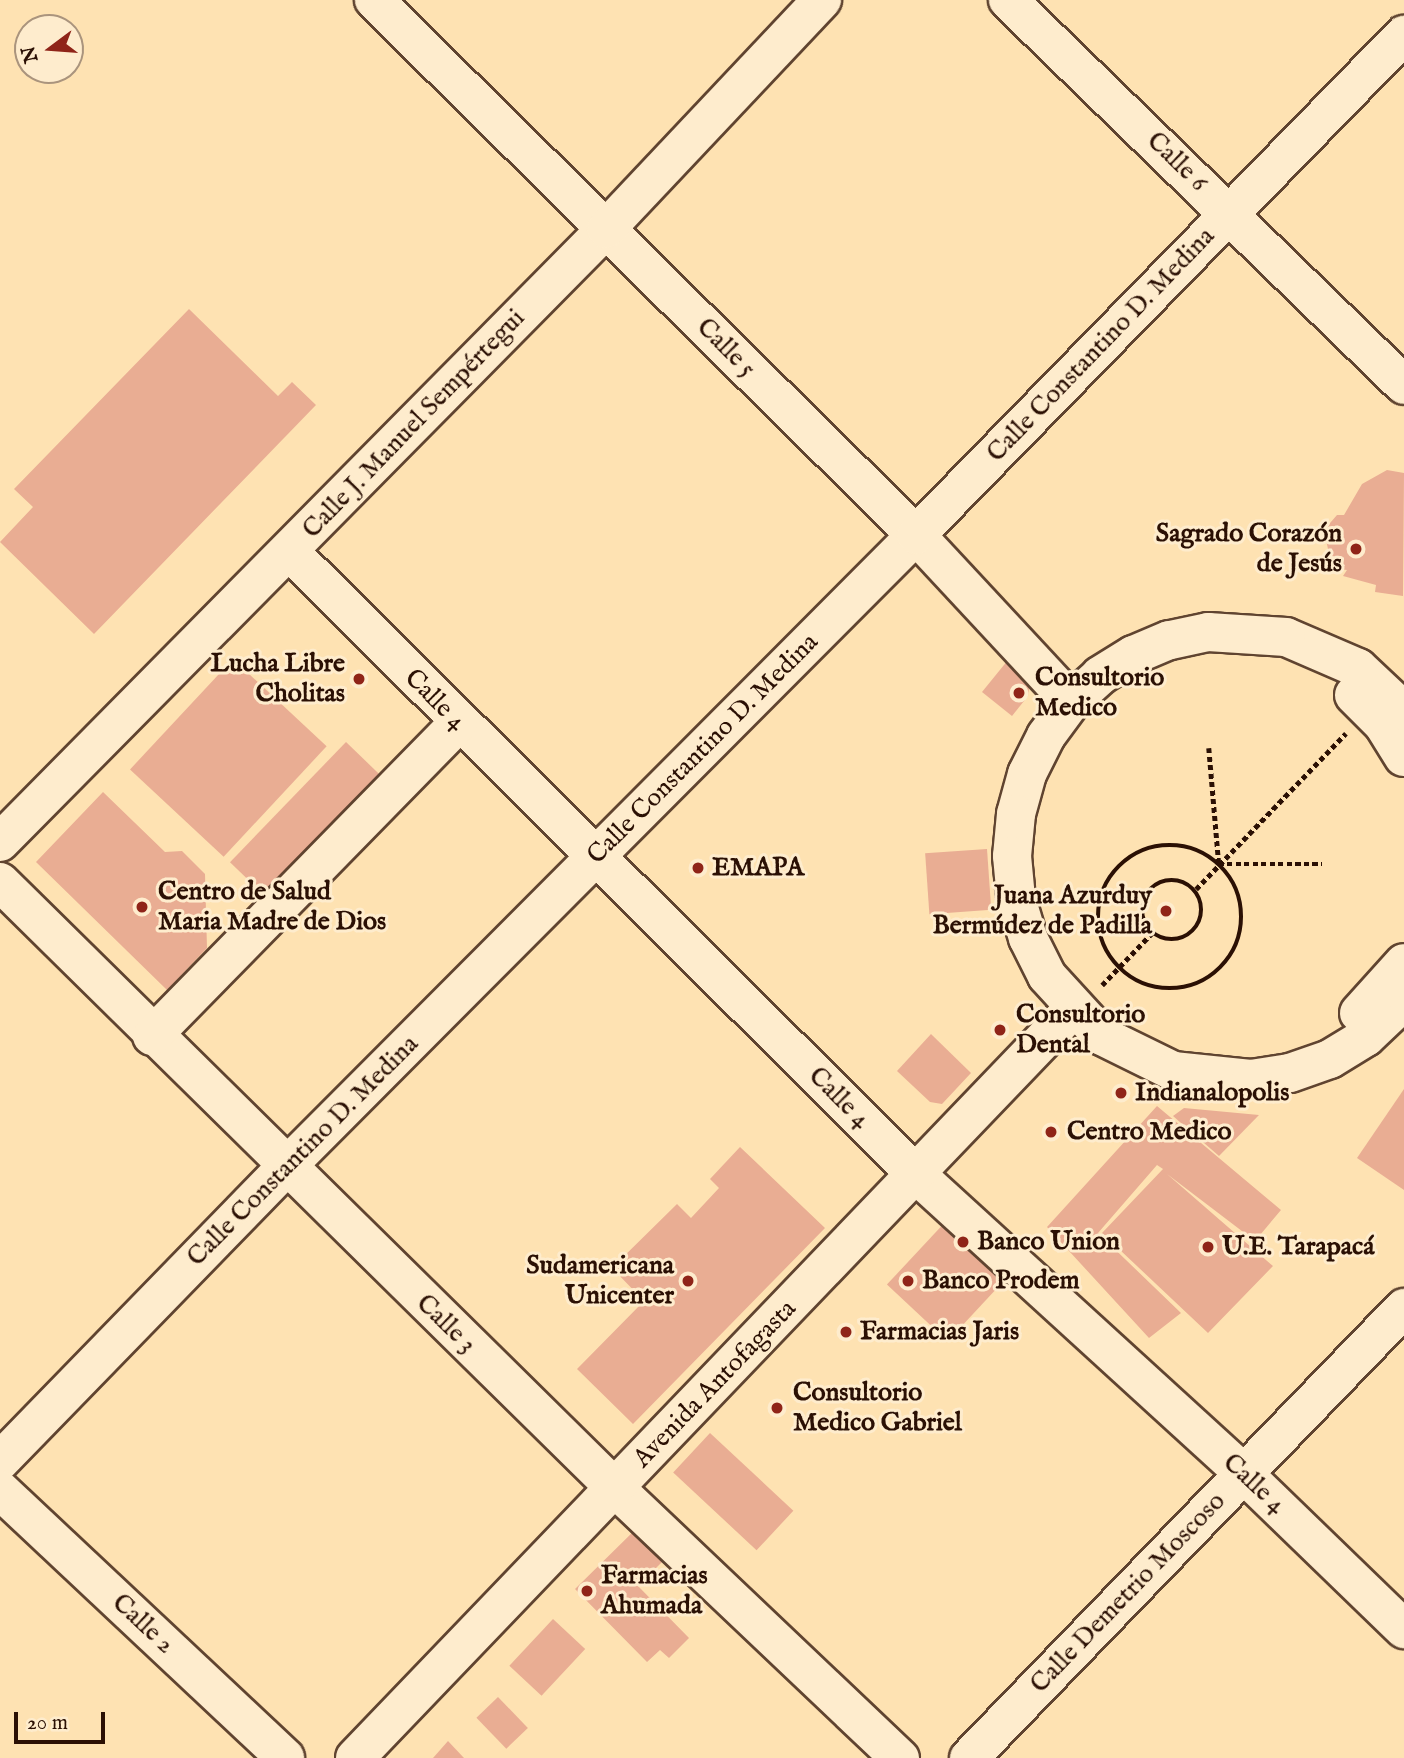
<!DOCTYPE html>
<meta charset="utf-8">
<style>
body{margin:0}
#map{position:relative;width:1404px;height:1758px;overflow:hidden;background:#fee2b2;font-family:"IM FELL English",serif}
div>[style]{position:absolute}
.building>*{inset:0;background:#e9ad93;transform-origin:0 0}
.path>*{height:4.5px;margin-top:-2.25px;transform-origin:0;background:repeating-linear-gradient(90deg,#2b1004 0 5px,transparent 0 8.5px)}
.path>.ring{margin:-2.25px;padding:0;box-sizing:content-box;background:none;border:4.5px solid #2b1004;border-radius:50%}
.roads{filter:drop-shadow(2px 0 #604430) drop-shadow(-2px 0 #604430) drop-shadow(0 2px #604430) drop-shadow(0 -2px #604430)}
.minor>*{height:38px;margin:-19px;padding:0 19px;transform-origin:19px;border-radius:19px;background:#feeccd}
.dots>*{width:19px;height:19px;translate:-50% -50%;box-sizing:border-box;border:4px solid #feeccd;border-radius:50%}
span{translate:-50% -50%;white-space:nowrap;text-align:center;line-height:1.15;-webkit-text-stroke:6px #feeccd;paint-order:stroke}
.street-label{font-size:26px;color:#2b1004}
.poi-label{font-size:26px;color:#2b1004;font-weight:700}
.right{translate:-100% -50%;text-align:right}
.left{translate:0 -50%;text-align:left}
.north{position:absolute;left:14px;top:14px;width:70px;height:70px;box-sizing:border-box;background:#feeccd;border:2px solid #aa947d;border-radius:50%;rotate:254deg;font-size:19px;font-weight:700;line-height:28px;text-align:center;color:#2b1004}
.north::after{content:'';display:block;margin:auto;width:24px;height:32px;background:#8f2418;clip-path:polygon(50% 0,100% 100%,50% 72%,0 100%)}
.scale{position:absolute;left:14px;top:1712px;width:91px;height:32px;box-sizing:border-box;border:4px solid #2b1004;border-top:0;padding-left:9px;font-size:21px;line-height:24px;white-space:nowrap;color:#2b1004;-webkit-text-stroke:5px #feeccd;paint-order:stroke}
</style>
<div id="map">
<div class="building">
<div style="clip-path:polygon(189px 309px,278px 396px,292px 382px,316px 405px,94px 634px,0 542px,33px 507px,14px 489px)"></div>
<div style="clip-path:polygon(1387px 470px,1404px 473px,1403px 596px,1375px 592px,1376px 585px,1343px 576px,1347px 570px,1332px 568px,1324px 530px,1337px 515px,1344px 515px,1362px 484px)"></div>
<div style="left:233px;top:659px;width:128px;height:151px;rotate:43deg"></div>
<div style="clip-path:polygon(1008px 660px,1030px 680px,1028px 696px,1012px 716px,982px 692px)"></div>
<div style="left:346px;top:742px;width:55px;height:167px;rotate:44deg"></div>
<div style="clip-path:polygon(103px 792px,165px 852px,182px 851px,205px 874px,207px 948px,167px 990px,36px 862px)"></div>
<div style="left:987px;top:849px;width:61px;height:62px;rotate:86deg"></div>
<div style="clip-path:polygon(931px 1034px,971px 1073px,942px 1104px,930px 1102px,897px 1071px)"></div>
<div style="clip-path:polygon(1404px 1089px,1404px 1190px,1357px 1158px)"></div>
<div style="clip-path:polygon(1157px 1106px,1281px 1210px,1255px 1241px,1167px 1174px,1273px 1266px,1208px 1333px,1102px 1233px,1163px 1169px,1157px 1165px,1098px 1233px,1181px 1313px,1149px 1338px,1047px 1227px)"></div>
<div style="clip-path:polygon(1184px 1108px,1259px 1115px,1219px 1156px,1173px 1116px)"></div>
<div style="clip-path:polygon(740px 1147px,825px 1228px,633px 1424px,577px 1369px,644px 1301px,612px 1268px,677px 1204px,691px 1218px,719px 1188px,710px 1179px)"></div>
<div style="left:949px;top:1218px;width:83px;height:91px;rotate:43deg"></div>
<div style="left:710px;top:1433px;width:114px;height:54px;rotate:43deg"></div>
<div style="clip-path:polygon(639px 1526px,672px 1552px,638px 1586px,689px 1638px,669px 1658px,660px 1650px,647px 1662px,575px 1589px)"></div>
<div style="left:553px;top:1619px;width:44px;height:64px;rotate:43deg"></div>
<div style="left:498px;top:1697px;width:43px;height:30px;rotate:46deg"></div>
<div style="clip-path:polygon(448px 1741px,464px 1758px,433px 1758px)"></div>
</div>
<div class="path">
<div style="left:1209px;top:748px;width:116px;rotate:85.1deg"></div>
<div style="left:1219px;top:864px;width:103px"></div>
<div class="ring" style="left:1098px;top:845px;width:139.5px;height:139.5px"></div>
<div class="ring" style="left:1142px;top:880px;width:55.5px;height:55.5px"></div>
<div style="left:1196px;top:889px;width:216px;rotate:-46.1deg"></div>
<div style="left:1102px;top:985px;width:72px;rotate:-46.1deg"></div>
</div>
<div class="roads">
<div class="minor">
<div style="left:374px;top:0;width:762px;rotate:44.63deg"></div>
<div style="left:916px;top:535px;width:228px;rotate:47.1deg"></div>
<div style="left:1008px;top:0;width:552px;rotate:44.19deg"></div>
<div style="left:290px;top:552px;width:884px;rotate:44.82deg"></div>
<div style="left:917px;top:1175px;width:443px;rotate:42.4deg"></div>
<div style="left:1244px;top:1474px;width:223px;rotate:44.1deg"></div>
<div style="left:1354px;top:695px;width:41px;rotate:45deg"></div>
<div style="left:1383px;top:724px;width:39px;rotate:58deg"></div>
<div style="left:1404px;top:711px;width:63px;rotate:-136.9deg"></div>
<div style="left:1358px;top:668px;width:78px;rotate:-156.7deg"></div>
<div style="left:1286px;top:637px;width:78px;rotate:-176.3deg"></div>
<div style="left:1208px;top:632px;width:40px;rotate:168deg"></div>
<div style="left:1169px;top:640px;width:39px;rotate:157deg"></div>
<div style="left:1133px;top:655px;width:39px;rotate:148deg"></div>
<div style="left:1100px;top:676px;width:39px;rotate:138deg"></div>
<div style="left:1071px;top:702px;width:42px;rotate:126.3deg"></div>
<div style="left:1046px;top:736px;width:42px;rotate:116.6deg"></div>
<div style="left:1027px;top:774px;width:41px;rotate:105.4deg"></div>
<div style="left:1016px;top:814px;width:42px;rotate:95.4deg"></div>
<div style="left:1012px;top:856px;width:42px;rotate:84.6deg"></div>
<div style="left:1016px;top:898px;width:42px;rotate:73.3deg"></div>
<div style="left:1028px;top:938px;width:42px;rotate:63.4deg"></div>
<div style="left:1047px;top:976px;width:81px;rotate:47.5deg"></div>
<div style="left:1102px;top:1036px;width:79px;rotate:26.2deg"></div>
<div style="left:1173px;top:1071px;width:78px;rotate:5.9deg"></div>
<div style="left:1251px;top:1079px;width:39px;rotate:-9deg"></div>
<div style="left:1290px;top:1073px;width:42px;rotate:-19.3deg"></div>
<div style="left:1330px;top:1059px;width:42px;rotate:-31.4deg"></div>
<div style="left:1366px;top:1037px;width:52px;rotate:-43.5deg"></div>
<div style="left:0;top:842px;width:862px;rotate:-45.33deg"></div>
<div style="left:606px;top:229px;width:315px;rotate:-46.7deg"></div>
<div style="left:0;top:882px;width:863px;rotate:44.58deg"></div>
<div style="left:615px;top:1488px;width:393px;rotate:43.5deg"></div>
<div style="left:1359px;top:1013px;width:67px;rotate:-48deg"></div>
<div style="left:152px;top:1036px;width:437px;rotate:-45.6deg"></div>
<div style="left:0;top:1461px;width:410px;rotate:-45.8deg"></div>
<div style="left:286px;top:1167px;width:892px;rotate:-45.09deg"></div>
<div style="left:916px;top:535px;width:699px;rotate:-45.7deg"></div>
<div style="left:0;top:1490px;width:391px;rotate:43.2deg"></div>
<div style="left:355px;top:1758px;width:1038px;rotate:-46.21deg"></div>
<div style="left:969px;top:1758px;width:626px;rotate:-45.97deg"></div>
</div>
</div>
<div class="dots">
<div style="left:1356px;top:549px;background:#8f2418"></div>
<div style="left:359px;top:679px;background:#8f2418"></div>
<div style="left:1019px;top:693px;background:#8f2418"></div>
<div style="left:698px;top:868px;background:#8f2418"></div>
<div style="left:142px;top:907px;background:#8f2418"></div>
<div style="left:1166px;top:911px;background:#8f2418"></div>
<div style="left:1000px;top:1030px;background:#8f2418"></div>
<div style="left:1121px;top:1093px;background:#8f2418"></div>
<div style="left:1051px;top:1132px;background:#8f2418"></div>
<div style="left:963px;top:1242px;background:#8f2418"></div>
<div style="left:1208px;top:1247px;background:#8f2418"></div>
<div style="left:688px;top:1281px;background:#8f2418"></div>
<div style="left:908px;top:1281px;background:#8f2418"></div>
<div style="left:846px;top:1332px;background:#8f2418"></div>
<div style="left:777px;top:1408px;background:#8f2418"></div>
<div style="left:587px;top:1591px;background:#8f2418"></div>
</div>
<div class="street-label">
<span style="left:1177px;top:162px;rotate:44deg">Calle 6</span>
<span style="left:1101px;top:345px;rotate:-46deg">Calle Constantino D. Medina</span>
<span style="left:726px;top:348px;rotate:45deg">Calle 5</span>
<span style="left:414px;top:424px;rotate:-46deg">Calle J. Manuel Sempértegui</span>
<span style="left:435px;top:700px;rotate:45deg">Calle 4</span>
<span style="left:703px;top:749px;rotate:-45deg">Calle Constantino D. Medina</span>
<span style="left:839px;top:1098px;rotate:45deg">Calle 4</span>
<span style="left:303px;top:1151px;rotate:-45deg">Calle Constantino D. Medina</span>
<span style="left:446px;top:1324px;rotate:44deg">Calle 3</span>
<span style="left:715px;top:1384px;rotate:-46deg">Avenida Antofagasta</span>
<span style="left:1254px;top:1484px;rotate:43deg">Calle 4</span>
<span style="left:1128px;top:1593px;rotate:-46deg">Calle Demetrio Moscoso</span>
<span style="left:143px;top:1624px;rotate:43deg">Calle 2</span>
</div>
<div class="poi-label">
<span class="right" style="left:1342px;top:549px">Sagrado Corazón<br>de Jesús</span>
<span class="right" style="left:345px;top:679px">Lucha Libre<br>Cholitas</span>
<span class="left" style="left:1035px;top:693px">Consultorio<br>Medico</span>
<span class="left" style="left:712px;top:868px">EMAPA</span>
<span class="left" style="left:158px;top:907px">Centro de Salud<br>Maria Madre de Dios</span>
<span class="right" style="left:1152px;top:911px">Juana Azurduy<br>Bermúdez de Padilla</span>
<span class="left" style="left:1016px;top:1030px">Consultorio<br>Dental</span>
<span class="left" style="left:1135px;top:1093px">Indianalopolis</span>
<span class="left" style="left:1067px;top:1132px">Centro Medico</span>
<span class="left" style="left:977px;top:1242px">Banco Union</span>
<span class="left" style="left:1222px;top:1247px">U.E. Tarapacá</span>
<span class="right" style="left:674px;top:1281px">Sudamericana<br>Unicenter</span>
<span class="left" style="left:922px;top:1281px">Banco Prodem</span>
<span class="left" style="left:860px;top:1332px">Farmacias Jaris</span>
<span class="left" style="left:793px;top:1408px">Consultorio<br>Medico Gabriel</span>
<span class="left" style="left:601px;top:1591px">Farmacias<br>Ahumada</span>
</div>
<div class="north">N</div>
<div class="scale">20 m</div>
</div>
